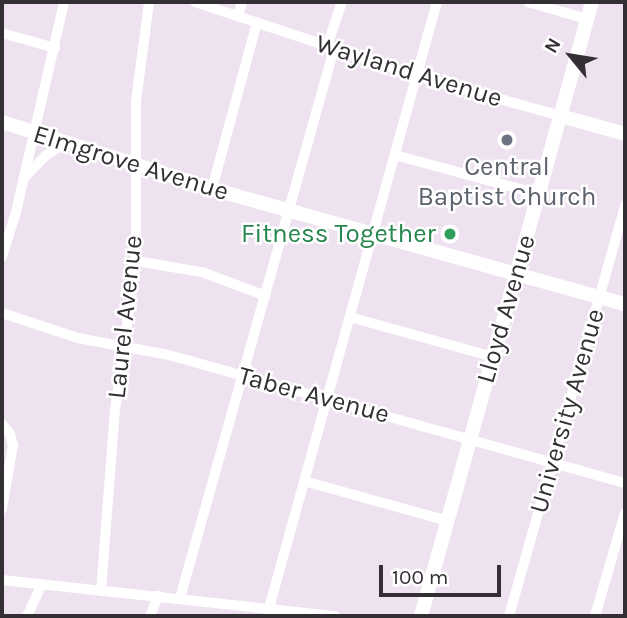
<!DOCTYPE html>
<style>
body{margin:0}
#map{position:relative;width:627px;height:618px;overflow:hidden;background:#eee1f0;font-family:Karla,sans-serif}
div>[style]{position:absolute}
.street>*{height:10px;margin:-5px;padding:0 5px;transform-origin:5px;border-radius:5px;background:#fff}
.secondary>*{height:14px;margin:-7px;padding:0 7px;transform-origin:7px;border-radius:7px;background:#fff}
.dots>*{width:19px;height:19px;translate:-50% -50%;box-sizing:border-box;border:4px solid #fff;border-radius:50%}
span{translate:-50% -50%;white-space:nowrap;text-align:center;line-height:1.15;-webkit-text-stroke:5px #fff;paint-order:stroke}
.street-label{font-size:26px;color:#342f35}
.worship-label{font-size:26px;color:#5b616d}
.leisure-label{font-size:26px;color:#27864d}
.right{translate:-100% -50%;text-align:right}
.frame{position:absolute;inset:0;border:4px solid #342f35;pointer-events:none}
.north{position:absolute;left:536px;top:21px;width:70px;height:70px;-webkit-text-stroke:5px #fff;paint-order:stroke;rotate:300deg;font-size:19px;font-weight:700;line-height:28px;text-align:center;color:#342f35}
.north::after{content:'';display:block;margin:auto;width:24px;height:32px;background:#342f35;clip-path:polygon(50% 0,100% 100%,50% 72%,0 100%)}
.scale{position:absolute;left:379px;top:565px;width:122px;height:32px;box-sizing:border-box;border:4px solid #342f35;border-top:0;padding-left:9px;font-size:21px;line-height:24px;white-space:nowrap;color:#342f35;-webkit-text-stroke:5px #fff;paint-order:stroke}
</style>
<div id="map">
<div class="street">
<div style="left:195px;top:2px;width:234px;rotate:18.4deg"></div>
<div style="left:417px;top:76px;width:149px;rotate:15.5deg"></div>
<div style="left:528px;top:2px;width:61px;rotate:16.1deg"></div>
<div style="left:238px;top:16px;width:15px;rotate:-74deg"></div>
<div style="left:2px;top:33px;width:55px;rotate:15.8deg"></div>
<div style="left:327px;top:46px;width:46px;rotate:-71.2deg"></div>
<div style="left:395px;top:155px;width:149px;rotate:15.2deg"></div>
<div style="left:23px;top:179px;width:32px;rotate:-46deg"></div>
<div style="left:45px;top:156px;width:24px;rotate:-33deg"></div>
<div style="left:212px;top:189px;width:173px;rotate:-74.9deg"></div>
<div style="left:2px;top:257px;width:47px;rotate:-72.7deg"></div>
<div style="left:16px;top:212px;width:215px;rotate:-77.1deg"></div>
<div style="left:136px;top:261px;width:67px;rotate:9.5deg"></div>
<div style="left:202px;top:272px;width:68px;rotate:20.6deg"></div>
<div style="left:2px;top:313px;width:80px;rotate:18.2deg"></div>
<div style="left:78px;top:338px;width:93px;rotate:10.6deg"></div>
<div style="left:169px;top:355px;width:474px;rotate:15.7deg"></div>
<div style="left:350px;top:317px;width:148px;rotate:15.6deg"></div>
<div style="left:2px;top:424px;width:13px;rotate:51deg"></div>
<div style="left:10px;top:434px;width:11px;rotate:75deg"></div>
<div style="left:13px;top:445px;width:65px;rotate:99.8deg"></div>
<div style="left:304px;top:481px;width:149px;rotate:15.5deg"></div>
<div style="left:2px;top:580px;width:335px;rotate:6.2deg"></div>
<div style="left:101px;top:591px;width:182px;rotate:-85.6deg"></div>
<div style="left:115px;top:410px;width:150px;rotate:-82deg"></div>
<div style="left:136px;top:261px;width:159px;rotate:-90deg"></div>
<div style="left:136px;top:102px;width:101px;rotate:-82.6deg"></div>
<div style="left:180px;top:598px;width:570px;rotate:-74.33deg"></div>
<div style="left:269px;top:608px;width:629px;rotate:-74.51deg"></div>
<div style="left:27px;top:616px;width:35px;rotate:-65deg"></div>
<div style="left:150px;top:616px;width:22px;rotate:-68deg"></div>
<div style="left:509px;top:616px;width:427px;rotate:-74.2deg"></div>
<div style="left:595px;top:616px;width:107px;rotate:-73.8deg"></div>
</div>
<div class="secondary">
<div style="left:561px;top:116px;width:66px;rotate:15.7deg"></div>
<div style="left:2px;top:122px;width:220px;rotate:17.7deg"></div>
<div style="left:212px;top:189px;width:429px;rotate:15.6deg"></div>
<div style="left:421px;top:616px;width:637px;rotate:-74.44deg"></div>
</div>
<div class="dots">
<div style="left:507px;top:140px;background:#6b7280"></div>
<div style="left:450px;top:234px;background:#2e9e5b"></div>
</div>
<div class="street-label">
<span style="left:409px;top:71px;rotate:17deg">Wayland Avenue</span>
<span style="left:131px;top:163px;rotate:17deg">Elmgrove Avenue</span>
<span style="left:506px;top:309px;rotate:-74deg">Lloyd Avenue</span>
<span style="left:125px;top:317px;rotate:-84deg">Laurel Avenue</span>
<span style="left:314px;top:395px;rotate:15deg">Taber Avenue</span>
<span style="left:567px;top:411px;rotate:-74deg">University Avenue</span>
</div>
<div class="worship-label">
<span style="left:507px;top:182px">Central<br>Baptist Church</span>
</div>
<div class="leisure-label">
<span class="right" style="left:436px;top:234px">Fitness Together</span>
</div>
<div class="frame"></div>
<div class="north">N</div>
<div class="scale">100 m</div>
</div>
